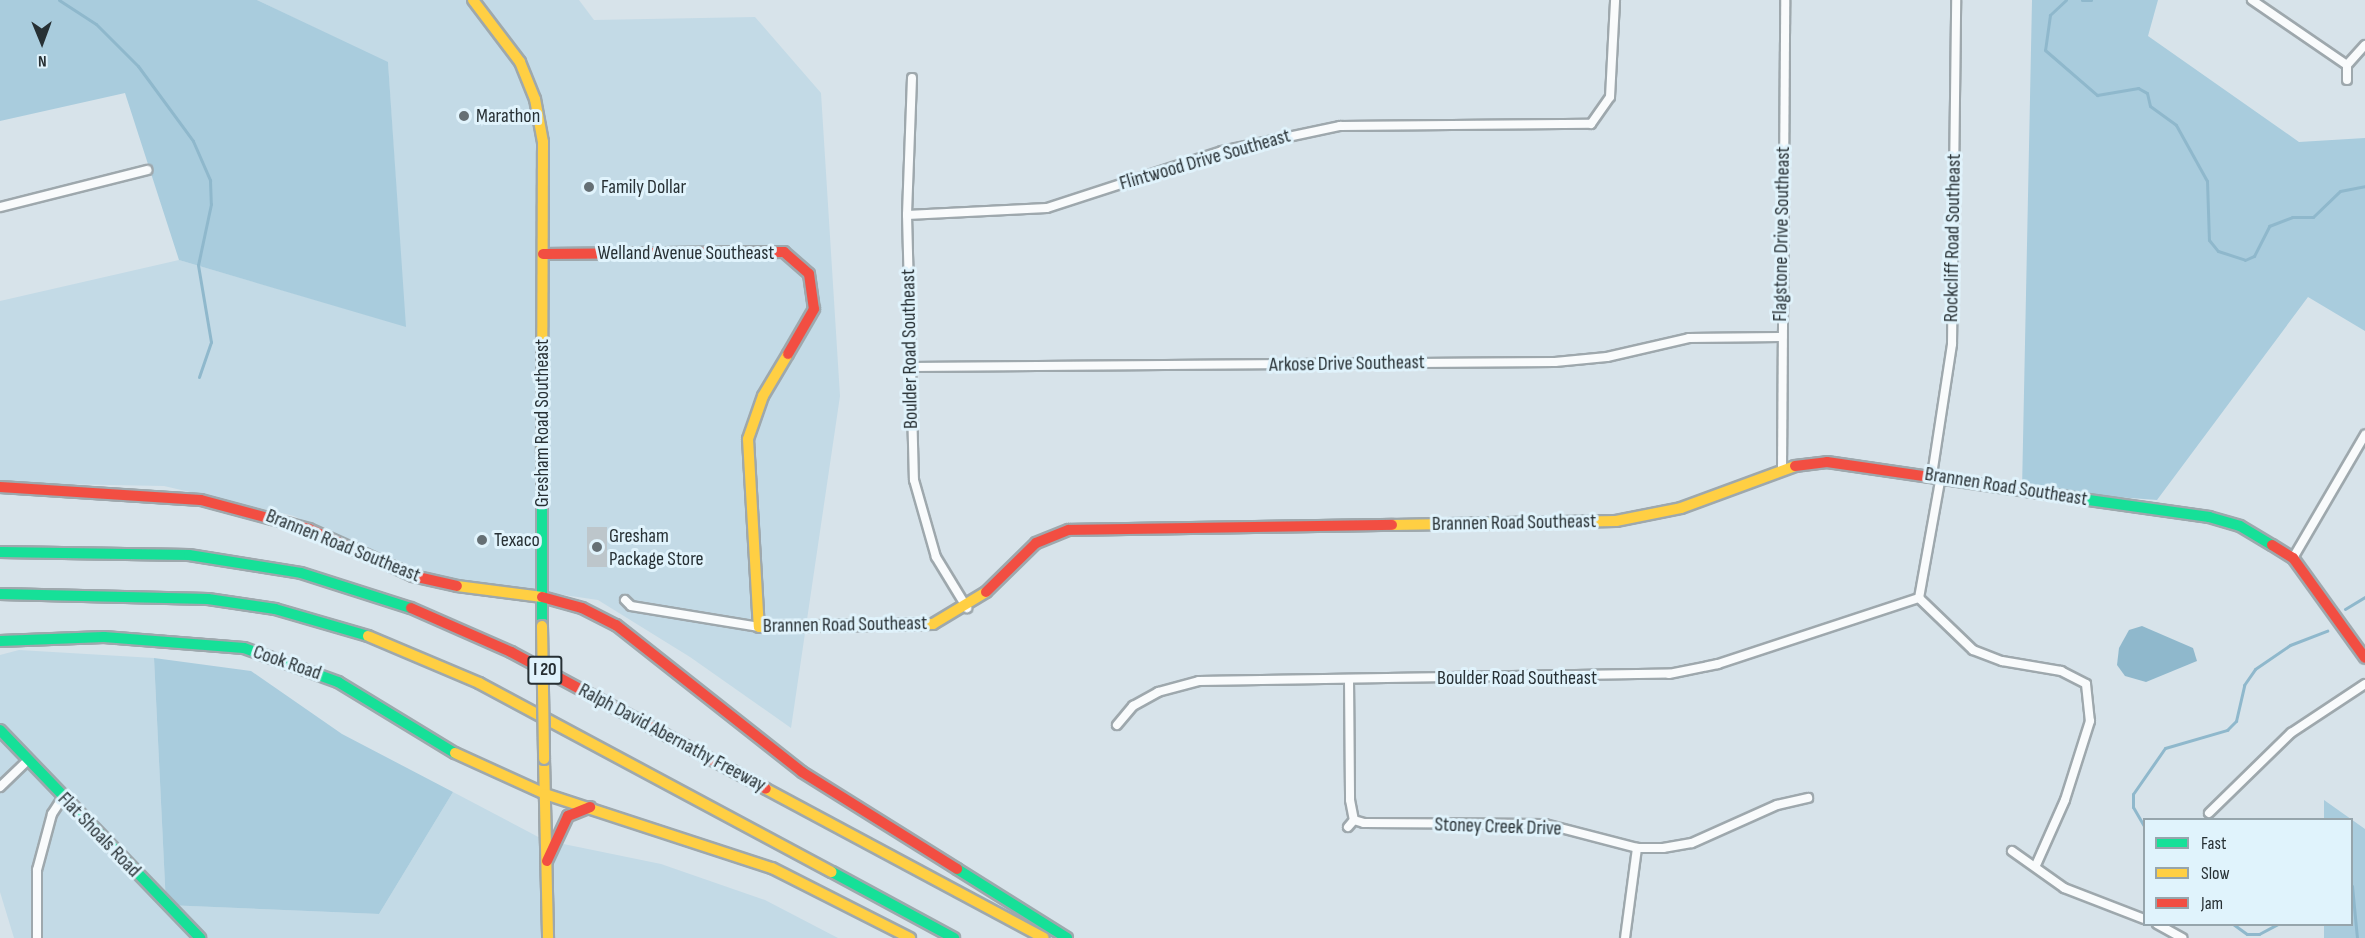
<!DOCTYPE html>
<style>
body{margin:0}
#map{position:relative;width:2365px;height:938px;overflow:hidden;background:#d7e3ea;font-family:"Sofia Sans Condensed",sans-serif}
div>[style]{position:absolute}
.built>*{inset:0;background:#c3dae6}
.forest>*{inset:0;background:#a9ccdd}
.water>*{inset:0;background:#8fb8cc}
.stream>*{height:3px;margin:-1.5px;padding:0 1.5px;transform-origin:1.5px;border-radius:1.5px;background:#8fb8cc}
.building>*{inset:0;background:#bdc6cb;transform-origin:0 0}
.roads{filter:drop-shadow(2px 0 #9ea8ad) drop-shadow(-2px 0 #9ea8ad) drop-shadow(0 2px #9ea8ad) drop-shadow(0 -2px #9ea8ad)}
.street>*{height:8px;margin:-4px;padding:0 4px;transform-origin:4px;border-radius:4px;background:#f9fbfc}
.fast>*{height:10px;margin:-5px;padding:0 5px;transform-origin:5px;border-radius:5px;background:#16e098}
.slow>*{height:10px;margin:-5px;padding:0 5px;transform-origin:5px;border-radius:5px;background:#ffcf43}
.jam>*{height:10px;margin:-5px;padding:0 5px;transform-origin:5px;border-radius:5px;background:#f24e42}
.bridges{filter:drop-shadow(2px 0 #9ea8ad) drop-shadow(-2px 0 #9ea8ad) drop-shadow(0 2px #9ea8ad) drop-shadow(0 -2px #9ea8ad)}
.slow-bridge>*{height:10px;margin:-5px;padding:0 5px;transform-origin:5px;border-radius:5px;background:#ffcf43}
.dots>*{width:16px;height:16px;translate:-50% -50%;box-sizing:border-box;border:3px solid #e0f3fc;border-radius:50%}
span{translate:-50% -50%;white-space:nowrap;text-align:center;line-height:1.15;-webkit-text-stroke:6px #e0f3fc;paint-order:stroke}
.shield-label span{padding:2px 4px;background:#e0f3fc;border:2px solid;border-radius:4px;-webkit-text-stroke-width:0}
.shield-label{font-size:18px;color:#273034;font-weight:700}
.poi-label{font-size:20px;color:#273034}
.left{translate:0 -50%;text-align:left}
.street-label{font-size:20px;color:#273034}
.legend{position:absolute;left:2143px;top:818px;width:210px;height:108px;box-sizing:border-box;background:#e0f3fc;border:2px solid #96a5ac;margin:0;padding:8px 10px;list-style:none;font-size:18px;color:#273034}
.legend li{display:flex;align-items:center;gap:12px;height:30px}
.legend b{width:30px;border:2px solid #96a5ac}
.north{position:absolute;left:12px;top:12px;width:60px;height:60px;-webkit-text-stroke:4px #e0f3fc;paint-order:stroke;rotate:179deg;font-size:16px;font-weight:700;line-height:24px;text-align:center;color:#273034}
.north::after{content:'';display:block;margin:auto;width:21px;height:27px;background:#273034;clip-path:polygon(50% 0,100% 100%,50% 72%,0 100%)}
</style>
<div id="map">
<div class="built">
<div style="clip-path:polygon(257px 0,579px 0,594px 20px,755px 17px,821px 93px,840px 396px,791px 728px,690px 657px,598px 600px,443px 577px,371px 553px,294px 516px,164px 486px,0 483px,0 301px,179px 260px,405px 326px,388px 63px)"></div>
<div style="clip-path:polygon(19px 650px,154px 658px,166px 905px,379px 914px,453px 792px,544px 840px,661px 864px,765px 900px,838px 938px,14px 938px,0 892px,0 655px)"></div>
</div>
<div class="forest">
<div style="clip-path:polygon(0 0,257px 0,388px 62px,406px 327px,179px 260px,125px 93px,0 121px)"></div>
<div style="clip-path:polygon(2032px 0,2158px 0,2148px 36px,2299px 142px,2365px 138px,2365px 331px,2308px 297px,2157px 500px,2022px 490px)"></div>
<div style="clip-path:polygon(154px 658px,251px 671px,342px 734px,453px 792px,379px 914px,166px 905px)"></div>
<div style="clip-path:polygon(2324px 800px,2365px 829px,2365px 938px,2324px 938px,2324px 925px,2352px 924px,2352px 820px,2324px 819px)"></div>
</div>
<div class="water">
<div style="clip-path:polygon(2142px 626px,2193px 648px,2197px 661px,2146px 682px,2125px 676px,2117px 665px,2119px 648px,2129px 630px)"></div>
</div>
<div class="stream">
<div style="left:59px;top:0;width:44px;rotate:33deg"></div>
<div style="left:96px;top:24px;width:59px;rotate:45deg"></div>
<div style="left:138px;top:66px;width:93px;rotate:53.7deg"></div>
<div style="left:193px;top:141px;width:43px;rotate:66.4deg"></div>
<div style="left:210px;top:180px;width:24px;rotate:88deg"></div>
<div style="left:211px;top:204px;width:62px;rotate:102deg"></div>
<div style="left:198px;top:265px;width:78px;rotate:80.4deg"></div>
<div style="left:211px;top:342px;width:37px;rotate:109deg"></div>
<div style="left:2066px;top:0;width:22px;rotate:137deg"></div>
<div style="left:2050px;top:15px;width:35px;rotate:98deg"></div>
<div style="left:2045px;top:50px;width:69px;rotate:40.9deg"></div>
<div style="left:2097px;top:95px;width:42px;rotate:-9.7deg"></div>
<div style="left:2138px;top:88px;width:10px;rotate:29deg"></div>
<div style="left:2147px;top:93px;width:13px;rotate:77deg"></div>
<div style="left:2150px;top:106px;width:32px;rotate:36deg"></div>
<div style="left:2176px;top:125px;width:64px;rotate:61deg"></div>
<div style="left:2207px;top:181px;width:59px;rotate:88.1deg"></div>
<div style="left:2209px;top:240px;width:14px;rotate:51deg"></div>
<div style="left:2218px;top:251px;width:28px;rotate:18deg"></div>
<div style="left:2245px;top:260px;width:10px;rotate:-24deg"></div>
<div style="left:2254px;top:256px;width:34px;rotate:-63deg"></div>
<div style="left:2269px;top:226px;width:25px;rotate:-21deg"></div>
<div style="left:2292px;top:217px;width:21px"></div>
<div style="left:2313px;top:217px;width:37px;rotate:-44deg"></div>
<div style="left:2340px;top:191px;width:25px;rotate:-11deg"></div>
<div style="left:2082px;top:0;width:9px"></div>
<div style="left:2345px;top:609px;width:23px;rotate:-31deg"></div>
<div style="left:2144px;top:826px;width:22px;rotate:-120deg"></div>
<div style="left:2133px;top:807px;width:13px;rotate:-90deg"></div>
<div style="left:2133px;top:794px;width:56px;rotate:-55.2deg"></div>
<div style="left:2165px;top:748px;width:65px;rotate:-16.2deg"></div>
<div style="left:2227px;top:730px;width:13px;rotate:-45deg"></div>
<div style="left:2236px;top:721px;width:37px;rotate:-77deg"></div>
<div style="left:2244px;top:685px;width:19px;rotate:-55deg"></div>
<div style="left:2255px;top:669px;width:42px;rotate:-34.4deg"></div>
<div style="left:2290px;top:645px;width:40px;rotate:-21deg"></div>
<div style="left:2352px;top:886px;width:52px;rotate:84.5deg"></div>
<div style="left:2233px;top:924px;width:17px;rotate:36deg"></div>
<div style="left:2247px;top:934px;width:12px"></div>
<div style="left:2259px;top:934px;width:21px;rotate:-28deg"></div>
</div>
<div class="building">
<div style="left:587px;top:527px;width:20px;height:40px"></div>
</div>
<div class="roads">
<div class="street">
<div style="left:2252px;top:0;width:115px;rotate:34.4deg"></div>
<div style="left:2347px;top:65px;width:27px;rotate:-48deg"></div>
<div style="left:2347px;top:65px;width:15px;rotate:90deg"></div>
<div style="left:912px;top:78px;width:137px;rotate:92.1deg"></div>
<div style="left:907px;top:215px;width:265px;rotate:88.5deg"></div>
<div style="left:914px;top:480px;width:80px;rotate:74.1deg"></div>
<div style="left:936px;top:557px;width:60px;rotate:58.7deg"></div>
<div style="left:0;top:207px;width:152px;rotate:-14.1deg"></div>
<div style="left:907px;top:215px;width:140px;rotate:-2.9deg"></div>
<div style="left:1047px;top:208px;width:184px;rotate:-18deg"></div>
<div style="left:1222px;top:151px;width:121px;rotate:-12deg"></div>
<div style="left:1340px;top:126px;width:251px;rotate:-0.5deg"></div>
<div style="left:1591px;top:124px;width:33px;rotate:-55deg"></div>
<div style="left:1610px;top:97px;width:97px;rotate:-87deg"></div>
<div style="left:911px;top:367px;width:644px;rotate:-0.44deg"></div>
<div style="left:1555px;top:362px;width:52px;rotate:-5.5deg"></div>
<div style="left:1607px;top:357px;width:84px;rotate:-13deg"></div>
<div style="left:1689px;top:338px;width:91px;rotate:-0.6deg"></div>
<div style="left:1782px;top:468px;width:468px;rotate:-89.6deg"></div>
<div style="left:1932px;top:475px;width:133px;rotate:-81.3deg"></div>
<div style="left:1952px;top:344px;width:344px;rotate:-89.3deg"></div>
<div style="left:2293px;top:558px;width:143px;rotate:-59.7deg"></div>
<div style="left:1919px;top:598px;width:75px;rotate:43.9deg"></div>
<div style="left:1973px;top:650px;width:31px;rotate:21deg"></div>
<div style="left:2002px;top:661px;width:60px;rotate:9.6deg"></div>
<div style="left:2061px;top:671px;width:28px;rotate:27deg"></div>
<div style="left:2086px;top:684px;width:37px;rotate:84deg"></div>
<div style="left:2090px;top:721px;width:83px;rotate:107.6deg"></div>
<div style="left:2065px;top:800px;width:71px;rotate:114deg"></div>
<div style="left:1919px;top:598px;width:124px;rotate:-79.8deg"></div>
<div style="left:625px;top:600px;width:8px;rotate:45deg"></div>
<div style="left:631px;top:606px;width:130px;rotate:9.3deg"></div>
<div style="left:1349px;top:679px;width:121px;rotate:89.5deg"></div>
<div style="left:1350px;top:800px;width:20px;rotate:79deg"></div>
<div style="left:1354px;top:820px;width:10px;rotate:17deg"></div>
<div style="left:1364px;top:823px;width:181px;rotate:0.3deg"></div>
<div style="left:1545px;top:824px;width:95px;rotate:14.6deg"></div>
<div style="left:1637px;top:848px;width:26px"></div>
<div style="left:1663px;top:848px;width:29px;rotate:-10deg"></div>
<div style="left:1692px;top:843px;width:93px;rotate:-24.1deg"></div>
<div style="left:1777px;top:805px;width:32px;rotate:-13deg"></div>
<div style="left:1117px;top:725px;width:25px;rotate:-50deg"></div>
<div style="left:1133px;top:706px;width:29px;rotate:-29deg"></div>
<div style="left:1158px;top:692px;width:42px;rotate:-15deg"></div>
<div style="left:1199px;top:681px;width:470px;rotate:-0.9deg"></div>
<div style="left:1669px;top:674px;width:50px;rotate:-11.5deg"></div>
<div style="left:1718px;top:664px;width:212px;rotate:-18.2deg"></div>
<div style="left:0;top:787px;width:37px;rotate:-44deg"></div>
<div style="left:2209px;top:813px;width:115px;rotate:-44.3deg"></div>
<div style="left:2291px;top:733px;width:89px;rotate:-33.5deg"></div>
<div style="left:1348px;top:827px;width:9px;rotate:-49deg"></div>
<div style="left:2012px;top:851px;width:64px;rotate:35.4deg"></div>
<div style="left:2064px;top:888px;width:86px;rotate:21.2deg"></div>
<div style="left:2157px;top:924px;width:29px;rotate:29deg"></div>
<div style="left:37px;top:938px;width:68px;rotate:-90deg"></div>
<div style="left:37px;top:870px;width:58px;rotate:-75deg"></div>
<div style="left:52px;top:814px;width:20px;rotate:-57deg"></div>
<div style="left:1625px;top:938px;width:91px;rotate:-82.4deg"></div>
</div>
<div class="fast">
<div style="left:2046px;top:494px;width:165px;rotate:8deg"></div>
<div style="left:2209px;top:517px;width:32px;rotate:16deg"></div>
<div style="left:2240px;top:526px;width:37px;rotate:31deg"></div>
<div style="left:0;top:552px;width:189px;rotate:0.9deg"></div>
<div style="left:189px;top:555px;width:113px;rotate:9.1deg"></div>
<div style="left:301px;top:573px;width:115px;rotate:17.7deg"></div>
<div style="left:0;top:594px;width:208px;rotate:1.4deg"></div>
<div style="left:208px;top:599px;width:68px;rotate:8.5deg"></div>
<div style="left:275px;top:609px;width:97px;rotate:16.2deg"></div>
<div style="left:542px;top:626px;width:175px;rotate:-90deg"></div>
<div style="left:0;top:641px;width:104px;rotate:-2.2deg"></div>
<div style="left:104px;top:637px;width:140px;rotate:4.5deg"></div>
<div style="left:244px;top:648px;width:100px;rotate:19.9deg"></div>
<div style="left:338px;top:682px;width:137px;rotate:31.3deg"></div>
<div style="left:0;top:730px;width:289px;rotate:46.1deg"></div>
<div style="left:957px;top:869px;width:130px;rotate:32.1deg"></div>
<div style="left:832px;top:872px;width:139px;rotate:28.4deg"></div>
</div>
<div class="slow">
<div style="left:473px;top:0;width:78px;rotate:52.8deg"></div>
<div style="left:520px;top:62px;width:40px;rotate:68deg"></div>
<div style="left:535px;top:99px;width:44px;rotate:79.5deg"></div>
<div style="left:543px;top:142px;width:309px;rotate:90.2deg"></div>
<div style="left:788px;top:354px;width:49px;rotate:120.8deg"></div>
<div style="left:763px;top:396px;width:46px;rotate:109.2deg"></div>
<div style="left:748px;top:439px;width:188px;rotate:86.7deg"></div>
<div style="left:759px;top:627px;width:174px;rotate:-1deg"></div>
<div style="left:933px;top:624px;width:62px;rotate:-31.1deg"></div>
<div style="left:1392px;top:525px;width:224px;rotate:-1deg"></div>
<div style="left:1616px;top:521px;width:66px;rotate:-11.3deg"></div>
<div style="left:1681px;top:508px;width:121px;rotate:-20.2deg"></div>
<div style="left:457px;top:586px;width:86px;rotate:7.4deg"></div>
<div style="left:368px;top:636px;width:121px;rotate:22.9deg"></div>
<div style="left:479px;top:683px;width:400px;rotate:28.2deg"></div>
<div style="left:455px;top:753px;width:99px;rotate:24.5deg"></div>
<div style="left:544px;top:759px;width:179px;rotate:88.7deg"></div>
<div style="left:766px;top:789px;width:315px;rotate:28.2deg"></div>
<div style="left:545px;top:794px;width:239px;rotate:18.1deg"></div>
<div style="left:772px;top:868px;width:155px;rotate:26.9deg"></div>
</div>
<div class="jam">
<div style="left:543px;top:254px;width:241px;rotate:-0.5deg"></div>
<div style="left:784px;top:252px;width:33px;rotate:41deg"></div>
<div style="left:809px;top:274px;width:35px;rotate:82deg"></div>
<div style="left:814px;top:309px;width:52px;rotate:120deg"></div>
<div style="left:1795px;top:466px;width:32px;rotate:-7deg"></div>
<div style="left:1827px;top:462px;width:221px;rotate:8.3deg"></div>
<div style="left:0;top:487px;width:201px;rotate:3.7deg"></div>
<div style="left:201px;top:500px;width:112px;rotate:15deg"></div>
<div style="left:309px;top:529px;width:114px;rotate:24.3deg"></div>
<div style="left:413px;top:576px;width:45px;rotate:12.8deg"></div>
<div style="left:2272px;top:545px;width:25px;rotate:32deg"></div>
<div style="left:2293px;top:558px;width:123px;rotate:54.2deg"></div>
<div style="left:986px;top:592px;width:70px;rotate:-44.4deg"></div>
<div style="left:1036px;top:543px;width:35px;rotate:-22deg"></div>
<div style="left:1069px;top:530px;width:323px;rotate:-0.9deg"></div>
<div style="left:542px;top:597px;width:41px;rotate:15.4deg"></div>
<div style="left:582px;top:608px;width:38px;rotate:27deg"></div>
<div style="left:616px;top:625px;width:237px;rotate:38.3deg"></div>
<div style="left:802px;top:772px;width:183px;rotate:32deg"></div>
<div style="left:411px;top:608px;width:109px;rotate:23.7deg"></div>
<div style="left:511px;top:652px;width:289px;rotate:28.2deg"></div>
<div style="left:547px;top:861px;width:50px;rotate:-65deg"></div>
<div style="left:568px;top:816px;width:24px;rotate:-22deg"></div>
</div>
</div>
<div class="bridges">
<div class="slow-bridge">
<div style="left:542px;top:626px;width:133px;rotate:89.1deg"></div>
</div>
</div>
<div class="dots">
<div style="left:464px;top:116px;background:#656f74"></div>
<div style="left:589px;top:187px;background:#656f74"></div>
<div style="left:482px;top:540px;background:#656f74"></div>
<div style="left:597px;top:547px;background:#656f74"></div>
</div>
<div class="shield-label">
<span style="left:545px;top:670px">I 20</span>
</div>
<div class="poi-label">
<span class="left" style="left:476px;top:116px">Marathon</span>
<span class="left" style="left:601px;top:187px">Family Dollar</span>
<span class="left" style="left:609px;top:548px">Gresham<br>Package Store</span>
<span class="left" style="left:494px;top:540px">Texaco</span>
</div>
<div class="street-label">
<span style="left:1205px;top:160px;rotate:-16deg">Flintwood Drive Southeast</span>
<span style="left:1782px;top:234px;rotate:-89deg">Flagstone Drive Southeast</span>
<span style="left:1953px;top:238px;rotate:-89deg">Rockcliff Road Southeast</span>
<span style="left:686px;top:253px">Welland Avenue Southeast</span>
<span style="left:910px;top:349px;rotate:-91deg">Boulder Road Southeast</span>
<span style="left:1347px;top:364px;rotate:-1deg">Arkose Drive Southeast</span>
<span style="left:542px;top:423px;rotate:-90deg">Gresham Road Southeast</span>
<span style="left:2006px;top:487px;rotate:9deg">Brannen Road Southeast</span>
<span style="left:1514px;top:523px;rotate:-1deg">Brannen Road Southeast</span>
<span style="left:343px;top:546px;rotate:22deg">Brannen Road Southeast</span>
<span style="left:845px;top:625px;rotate:-1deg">Brannen Road Southeast</span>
<span style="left:287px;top:663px;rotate:19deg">Cook Road</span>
<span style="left:1517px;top:678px">Boulder Road Southeast</span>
<span style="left:672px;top:738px;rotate:28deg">Ralph David Abernathy Freeway</span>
<span style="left:1498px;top:827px;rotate:2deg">Stoney Creek Drive</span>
<span style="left:99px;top:835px;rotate:46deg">Flat Shoals Road</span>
</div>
<ul class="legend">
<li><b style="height:8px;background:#16e098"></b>Fast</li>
<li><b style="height:8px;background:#ffcf43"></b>Slow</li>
<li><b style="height:8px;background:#f24e42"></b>Jam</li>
</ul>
<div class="north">N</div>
</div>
